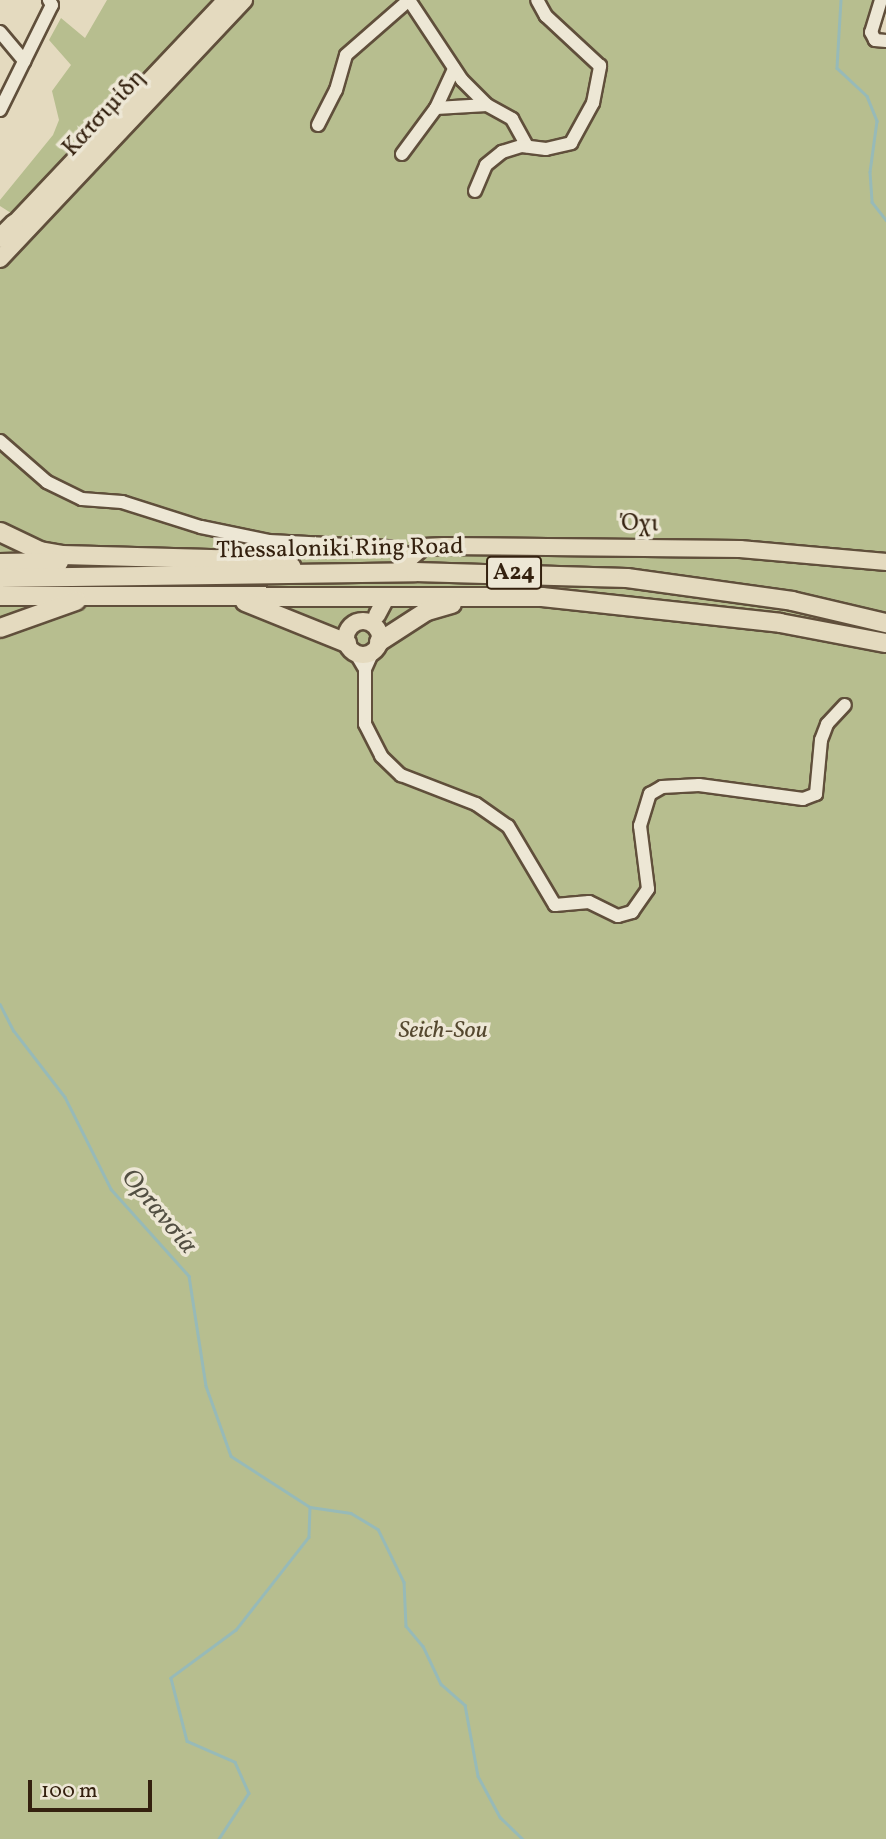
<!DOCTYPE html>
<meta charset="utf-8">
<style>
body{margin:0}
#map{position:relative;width:886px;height:1839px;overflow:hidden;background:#e4dabf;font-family:Vollkorn,serif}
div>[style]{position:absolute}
.green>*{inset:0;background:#b7be8f}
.stream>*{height:2.5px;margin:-1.25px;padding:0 1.25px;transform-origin:1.25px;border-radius:1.25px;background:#97bab8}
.roads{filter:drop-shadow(2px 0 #604f3b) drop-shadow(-2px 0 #604f3b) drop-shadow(0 2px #604f3b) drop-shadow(0 -2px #604f3b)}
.minor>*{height:12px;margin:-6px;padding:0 6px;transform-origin:6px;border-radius:6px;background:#ede7d5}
.major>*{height:16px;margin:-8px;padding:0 8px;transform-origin:8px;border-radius:8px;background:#e4dabf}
.major>.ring{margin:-8px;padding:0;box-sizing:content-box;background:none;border:16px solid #e4dabf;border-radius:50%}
.highway>*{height:18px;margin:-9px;padding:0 9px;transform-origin:9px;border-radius:9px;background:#e4dabf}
span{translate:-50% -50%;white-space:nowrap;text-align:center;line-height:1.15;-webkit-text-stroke:7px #ede7d5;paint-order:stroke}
.shield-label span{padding:2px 5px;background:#ede7d5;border:2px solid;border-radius:5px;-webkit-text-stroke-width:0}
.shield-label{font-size:23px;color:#34210f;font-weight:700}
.street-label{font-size:24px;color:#34210f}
.park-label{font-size:24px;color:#55482f;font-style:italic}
.water-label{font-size:26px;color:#524f42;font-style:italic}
.scale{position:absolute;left:28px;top:1780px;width:124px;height:32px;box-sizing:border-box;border:4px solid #34210f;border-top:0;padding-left:9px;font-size:21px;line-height:24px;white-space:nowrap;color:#34210f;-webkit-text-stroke:5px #ede7d5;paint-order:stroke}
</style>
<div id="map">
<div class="green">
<div style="clip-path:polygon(107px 0,875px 0,864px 31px,886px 46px,886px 1839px,0 1839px,0 225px,11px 213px,0 206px,0 200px,53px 135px,59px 120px,52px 91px,71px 65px,49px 40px,61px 18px,85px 38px)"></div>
</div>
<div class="stream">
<div style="left:841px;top:0;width:68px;rotate:93.4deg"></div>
<div style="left:837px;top:68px;width:41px;rotate:43deg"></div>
<div style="left:867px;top:96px;width:27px;rotate:68deg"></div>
<div style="left:877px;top:121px;width:51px;rotate:97.8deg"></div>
<div style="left:870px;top:172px;width:30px;rotate:86deg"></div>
<div style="left:872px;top:202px;width:23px;rotate:52deg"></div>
<div style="left:0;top:1004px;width:30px;rotate:63deg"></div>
<div style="left:14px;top:1031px;width:83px;rotate:52.3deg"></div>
<div style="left:65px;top:1097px;width:103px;rotate:63.4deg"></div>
<div style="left:111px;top:1189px;width:117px;rotate:48.1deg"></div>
<div style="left:189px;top:1276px;width:111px;rotate:81.2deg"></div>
<div style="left:206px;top:1386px;width:74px;rotate:70.3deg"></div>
<div style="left:231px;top:1456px;width:94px;rotate:32.8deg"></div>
<div style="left:310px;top:1507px;width:30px;rotate:92deg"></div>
<div style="left:309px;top:1537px;width:118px;rotate:128.1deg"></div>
<div style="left:236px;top:1630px;width:81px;rotate:143.6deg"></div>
<div style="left:171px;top:1678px;width:65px;rotate:75.7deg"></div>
<div style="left:187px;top:1741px;width:52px;rotate:23.6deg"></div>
<div style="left:235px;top:1762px;width:34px;rotate:66deg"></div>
<div style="left:249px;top:1793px;width:55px;rotate:123.1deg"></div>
<div style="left:310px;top:1507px;width:41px;rotate:8.3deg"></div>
<div style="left:351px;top:1513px;width:31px;rotate:31deg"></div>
<div style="left:378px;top:1529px;width:59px;rotate:63.9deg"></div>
<div style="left:404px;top:1582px;width:44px;rotate:87.4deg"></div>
<div style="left:406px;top:1626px;width:26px;rotate:50deg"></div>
<div style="left:423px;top:1646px;width:42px;rotate:64.7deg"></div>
<div style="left:441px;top:1684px;width:32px;rotate:41deg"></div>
<div style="left:465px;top:1705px;width:72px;rotate:79.6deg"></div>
<div style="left:478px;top:1776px;width:47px;rotate:61.8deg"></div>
<div style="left:500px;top:1817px;width:32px;rotate:44deg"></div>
</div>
<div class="roads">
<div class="minor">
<div style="left:409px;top:0;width:96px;rotate:56.5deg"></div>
<div style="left:462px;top:80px;width:35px;rotate:45deg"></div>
<div style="left:881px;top:0;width:34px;rotate:107deg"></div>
<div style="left:871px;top:32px;width:9px;rotate:63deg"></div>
<div style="left:875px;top:40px;width:11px;rotate:5deg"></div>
<div style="left:0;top:32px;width:38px;rotate:50deg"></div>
<div style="left:436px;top:108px;width:51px;rotate:-3.4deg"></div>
<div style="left:487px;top:105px;width:29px;rotate:29deg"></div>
<div style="left:512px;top:119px;width:31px;rotate:61deg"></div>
<div style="left:0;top:110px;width:117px;rotate:-63.7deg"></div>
<div style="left:52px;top:5px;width:6px;rotate:-121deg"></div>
<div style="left:318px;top:125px;width:39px;rotate:-63deg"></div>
<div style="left:336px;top:90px;width:36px;rotate:-74deg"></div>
<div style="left:346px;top:55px;width:84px;rotate:-41.1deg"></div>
<div style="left:402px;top:154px;width:57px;rotate:-53.5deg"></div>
<div style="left:436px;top:108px;width:43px;rotate:-65.2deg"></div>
<div style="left:475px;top:191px;width:28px;rotate:-67deg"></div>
<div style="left:486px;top:165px;width:21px;rotate:-39deg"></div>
<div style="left:502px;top:152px;width:21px;rotate:-17deg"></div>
<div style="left:522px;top:146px;width:24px;rotate:7deg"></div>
<div style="left:546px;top:149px;width:26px;rotate:-13deg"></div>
<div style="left:571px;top:143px;width:46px;rotate:-61.2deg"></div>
<div style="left:593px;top:103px;width:38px;rotate:-79deg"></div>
<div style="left:600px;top:66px;width:74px;rotate:-137.2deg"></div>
<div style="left:546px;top:16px;width:18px;rotate:-119deg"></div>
<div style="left:0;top:441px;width:62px;rotate:41.1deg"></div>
<div style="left:47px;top:482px;width:39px;rotate:26deg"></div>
<div style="left:82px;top:499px;width:40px;rotate:4.3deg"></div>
<div style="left:122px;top:502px;width:83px;rotate:17.6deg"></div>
<div style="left:201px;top:527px;width:69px;rotate:11.6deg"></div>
<div style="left:269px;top:541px;width:119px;rotate:2.9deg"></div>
<div style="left:388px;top:547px;width:24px;rotate:19deg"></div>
<div style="left:356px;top:654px;width:17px;rotate:59deg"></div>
<div style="left:365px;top:669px;width:17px;rotate:-66deg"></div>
<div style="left:365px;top:669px;width:55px;rotate:90deg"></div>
<div style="left:365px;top:724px;width:36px;rotate:63deg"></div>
<div style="left:381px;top:756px;width:28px;rotate:44deg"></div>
<div style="left:401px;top:775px;width:80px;rotate:21.1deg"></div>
<div style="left:476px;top:804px;width:39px;rotate:35deg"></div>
<div style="left:508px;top:826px;width:92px;rotate:59.3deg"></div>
<div style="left:555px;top:905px;width:34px;rotate:-5deg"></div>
<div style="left:589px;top:902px;width:32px;rotate:26deg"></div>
<div style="left:618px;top:916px;width:15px;rotate:-16deg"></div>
<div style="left:632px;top:912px;width:28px;rotate:-55deg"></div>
<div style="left:648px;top:889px;width:64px;rotate:-97.2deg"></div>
<div style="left:640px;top:826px;width:34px;rotate:-73deg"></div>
<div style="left:650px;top:794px;width:14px;rotate:-30deg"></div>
<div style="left:662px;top:787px;width:37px;rotate:-3deg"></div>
<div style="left:699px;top:785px;width:105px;rotate:7.7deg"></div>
<div style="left:803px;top:799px;width:14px;rotate:-21deg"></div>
<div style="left:816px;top:794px;width:54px;rotate:-84.7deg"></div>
<div style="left:821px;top:740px;width:17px;rotate:-69deg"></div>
<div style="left:827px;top:724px;width:26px;rotate:-47deg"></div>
</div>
<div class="major">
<div style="left:14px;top:224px;width:308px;rotate:-46.6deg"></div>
<div style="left:0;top:259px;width:356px;rotate:-46.7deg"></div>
<div style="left:401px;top:566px;width:29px;rotate:-41deg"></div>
<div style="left:423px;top:547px;width:21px;rotate:-3deg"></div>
<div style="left:444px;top:546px;width:296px;rotate:0.6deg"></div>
<div style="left:740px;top:549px;width:147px;rotate:5.1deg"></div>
<div style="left:377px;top:615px;width:15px;rotate:-62deg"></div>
<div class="ring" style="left:346px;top:621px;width:18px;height:18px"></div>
</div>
<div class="highway">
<div style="left:0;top:238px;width:20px;rotate:-45deg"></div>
<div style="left:0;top:532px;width:44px;rotate:25.4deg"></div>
<div style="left:40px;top:551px;width:22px;rotate:10deg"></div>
<div style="left:62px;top:555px;width:158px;rotate:1.5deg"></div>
<div style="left:220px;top:559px;width:72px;rotate:6.3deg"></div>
<div style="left:0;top:563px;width:59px;rotate:-1deg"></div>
<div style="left:0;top:578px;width:415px;rotate:-0.8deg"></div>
<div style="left:415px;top:572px;width:212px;rotate:1.6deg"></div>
<div style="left:627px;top:578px;width:167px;rotate:7.9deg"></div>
<div style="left:792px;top:601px;width:97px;rotate:13.2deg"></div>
<div style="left:0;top:596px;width:542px;rotate:0.11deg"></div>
<div style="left:542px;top:597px;width:239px;rotate:6.2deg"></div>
<div style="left:780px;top:623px;width:108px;rotate:10.7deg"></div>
<div style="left:245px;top:602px;width:110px;rotate:21.9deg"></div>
<div style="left:0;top:628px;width:81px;rotate:-19.6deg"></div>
<div style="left:379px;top:642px;width:57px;rotate:-32.9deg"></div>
<div style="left:427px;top:611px;width:26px;rotate:-16deg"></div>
</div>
</div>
<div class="shield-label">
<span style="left:514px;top:573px">Α24</span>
</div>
<div class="street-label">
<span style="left:105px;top:114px;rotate:-47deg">Κατσιμίδη</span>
<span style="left:640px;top:525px;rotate:1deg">Όχι</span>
<span style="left:340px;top:550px;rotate:-1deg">Thessaloniki Ring Road</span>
</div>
<div class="park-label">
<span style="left:443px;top:1032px">Seich-Sou</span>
</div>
<div class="water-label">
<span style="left:158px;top:1212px;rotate:50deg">Ορτανσία</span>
</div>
<div class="scale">100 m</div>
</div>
